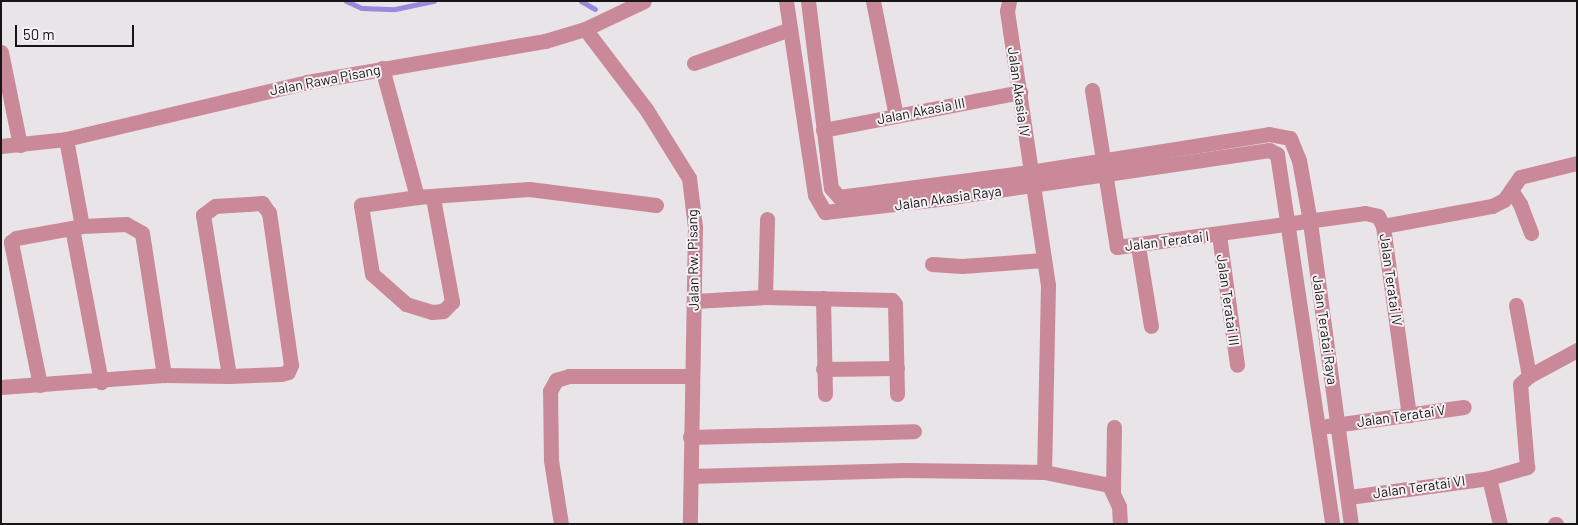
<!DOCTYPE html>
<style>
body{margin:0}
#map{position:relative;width:1578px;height:525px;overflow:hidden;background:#e9e4e7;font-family:Barlow,sans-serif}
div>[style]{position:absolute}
.stream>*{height:5px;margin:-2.5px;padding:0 2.5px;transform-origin:2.5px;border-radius:2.5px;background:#998add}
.minor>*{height:15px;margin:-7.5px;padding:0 7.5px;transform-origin:7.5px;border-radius:7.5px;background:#ca8999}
span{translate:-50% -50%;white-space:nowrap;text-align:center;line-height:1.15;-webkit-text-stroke:4px #f6f1f4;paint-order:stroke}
.street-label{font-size:14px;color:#171617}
.frame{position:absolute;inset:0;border:2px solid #171617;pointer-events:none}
.scale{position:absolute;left:15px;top:25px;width:119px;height:22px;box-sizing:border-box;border:2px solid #171617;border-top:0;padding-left:6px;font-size:15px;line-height:18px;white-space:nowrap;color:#171617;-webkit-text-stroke:4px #f6f1f4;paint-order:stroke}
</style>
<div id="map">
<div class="stream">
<div style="left:346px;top:1px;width:17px;rotate:24deg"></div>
<div style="left:362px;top:8px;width:33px;rotate:2deg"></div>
<div style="left:395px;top:9px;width:40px;rotate:-12deg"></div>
<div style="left:581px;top:1px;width:16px;rotate:30deg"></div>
</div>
<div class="minor">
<div style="left:786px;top:1px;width:196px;rotate:81.5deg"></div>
<div style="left:815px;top:195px;width:20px;rotate:60deg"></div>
<div style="left:825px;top:212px;width:107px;rotate:-6.5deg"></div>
<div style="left:931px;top:200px;width:342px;rotate:-8.4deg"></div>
<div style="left:1269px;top:150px;width:9px;rotate:27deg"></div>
<div style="left:1277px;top:154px;width:374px;rotate:81.5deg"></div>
<div style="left:808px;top:1px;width:188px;rotate:83deg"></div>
<div style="left:831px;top:188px;width:12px;rotate:48deg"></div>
<div style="left:839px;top:197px;width:193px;rotate:-7.5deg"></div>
<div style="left:1030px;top:172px;width:242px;rotate:-9deg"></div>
<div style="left:1269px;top:134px;width:21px;rotate:11deg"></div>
<div style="left:1290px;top:138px;width:24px;rotate:68deg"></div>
<div style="left:1299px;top:160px;width:63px;rotate:79.9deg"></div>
<div style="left:1310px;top:222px;width:305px;rotate:82.3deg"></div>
<div style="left:873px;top:1px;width:117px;rotate:78.7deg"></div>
<div style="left:1009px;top:1px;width:10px;rotate:101deg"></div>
<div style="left:1007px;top:11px;width:277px;rotate:81.5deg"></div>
<div style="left:1048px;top:285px;width:187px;rotate:91.2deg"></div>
<div style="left:585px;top:29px;width:101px;rotate:52.7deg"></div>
<div style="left:646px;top:109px;width:81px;rotate:58.1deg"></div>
<div style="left:689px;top:178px;width:49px;rotate:83deg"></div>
<div style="left:695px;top:227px;width:297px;rotate:91deg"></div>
<div style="left:1px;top:52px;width:95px;rotate:78.5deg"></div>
<div style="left:694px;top:63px;width:102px;rotate:-19.5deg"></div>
<div style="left:382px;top:68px;width:134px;rotate:74.8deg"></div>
<div style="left:1092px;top:90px;width:159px;rotate:81deg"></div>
<div style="left:1117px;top:247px;width:250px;rotate:-7.8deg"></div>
<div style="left:1365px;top:213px;width:13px;rotate:13deg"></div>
<div style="left:1378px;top:216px;width:11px;rotate:63deg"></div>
<div style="left:1383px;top:226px;width:191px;rotate:82.2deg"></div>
<div style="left:823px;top:130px;width:201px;rotate:-10.9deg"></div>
<div style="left:66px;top:139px;width:88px;rotate:79.6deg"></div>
<div style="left:1px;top:146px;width:65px;rotate:-6.1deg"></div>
<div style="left:66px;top:139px;width:248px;rotate:-13.3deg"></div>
<div style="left:307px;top:82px;width:242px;rotate:-9.8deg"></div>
<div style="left:545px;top:41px;width:42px;rotate:-16.7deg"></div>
<div style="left:585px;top:29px;width:65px;rotate:-25.4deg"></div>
<div style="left:1511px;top:190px;width:17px;rotate:57deg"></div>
<div style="left:1520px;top:204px;width:31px;rotate:69deg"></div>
<div style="left:433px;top:198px;width:106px;rotate:79.6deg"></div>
<div style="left:452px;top:302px;width:13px;rotate:135deg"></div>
<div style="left:443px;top:311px;width:11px;rotate:175deg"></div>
<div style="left:432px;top:312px;width:27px;rotate:-163deg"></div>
<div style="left:406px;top:304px;width:45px;rotate:-138.6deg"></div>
<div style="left:372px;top:274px;width:70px;rotate:-99.1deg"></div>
<div style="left:361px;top:205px;width:57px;rotate:-8.1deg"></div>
<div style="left:417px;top:197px;width:112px;rotate:-4.1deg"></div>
<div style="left:529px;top:189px;width:128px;rotate:7.2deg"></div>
<div style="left:1383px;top:226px;width:111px;rotate:-10.4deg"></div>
<div style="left:1492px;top:206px;width:13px;rotate:-27deg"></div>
<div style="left:1504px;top:200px;width:28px;rotate:-55deg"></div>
<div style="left:1520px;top:177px;width:59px;rotate:-13.8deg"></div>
<div style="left:72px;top:228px;width:157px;rotate:79.3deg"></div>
<div style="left:1219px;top:235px;width:131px;rotate:82.1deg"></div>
<div style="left:1138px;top:246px;width:81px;rotate:80.8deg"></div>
<div style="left:932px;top:264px;width:30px;rotate:4deg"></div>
<div style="left:962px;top:266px;width:82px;rotate:-4.2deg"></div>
<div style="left:765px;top:297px;width:78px;rotate:-88.5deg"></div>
<div style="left:823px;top:298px;width:96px;rotate:88.8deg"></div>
<div style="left:694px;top:301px;width:71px;rotate:-3.2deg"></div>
<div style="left:765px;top:297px;width:127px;rotate:1.4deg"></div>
<div style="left:892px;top:300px;width:5px;rotate:53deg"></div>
<div style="left:895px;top:304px;width:90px;rotate:88.7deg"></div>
<div style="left:1516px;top:305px;width:72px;rotate:79.6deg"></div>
<div style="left:823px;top:369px;width:74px;rotate:-0.8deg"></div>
<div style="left:40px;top:385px;width:146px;rotate:-101.5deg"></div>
<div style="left:11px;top:242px;width:6px;rotate:-39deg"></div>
<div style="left:16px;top:238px;width:67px;rotate:-10.3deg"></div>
<div style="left:82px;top:226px;width:44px;rotate:-2.6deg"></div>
<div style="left:126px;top:224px;width:18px;rotate:29deg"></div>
<div style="left:142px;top:233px;width:144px;rotate:81.2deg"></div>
<div style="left:1px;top:387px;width:163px;rotate:-4.2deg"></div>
<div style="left:164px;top:375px;width:65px;rotate:0.9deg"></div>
<div style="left:229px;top:376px;width:52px;rotate:-2.2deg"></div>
<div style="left:281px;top:374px;width:7px;rotate:-16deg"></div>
<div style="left:288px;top:372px;width:8px;rotate:-67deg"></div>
<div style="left:291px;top:365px;width:154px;rotate:-98.2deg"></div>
<div style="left:269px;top:213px;width:12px;rotate:-125deg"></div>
<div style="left:262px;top:203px;width:47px;rotate:176.3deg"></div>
<div style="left:215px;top:206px;width:15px;rotate:143deg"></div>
<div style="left:203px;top:215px;width:163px;rotate:80.8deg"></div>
<div style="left:1327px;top:426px;width:138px;rotate:-7.9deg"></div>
<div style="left:690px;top:437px;width:224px;rotate:-1.5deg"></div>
<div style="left:691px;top:476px;width:214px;rotate:-1.6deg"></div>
<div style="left:905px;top:470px;width:139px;rotate:0.8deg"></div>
<div style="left:1044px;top:472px;width:66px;rotate:11.3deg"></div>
<div style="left:1109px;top:485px;width:23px;rotate:65deg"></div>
<div style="left:1119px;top:506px;width:18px;rotate:87deg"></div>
<div style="left:1489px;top:478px;width:47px;rotate:76.6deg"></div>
<div style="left:1113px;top:490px;width:63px;rotate:-89.1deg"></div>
<div style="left:1349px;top:497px;width:141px;rotate:-7.7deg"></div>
<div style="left:1489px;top:478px;width:40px;rotate:-16deg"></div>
<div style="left:1527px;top:467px;width:83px;rotate:-94.8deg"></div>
<div style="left:1520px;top:384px;width:12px;rotate:-42deg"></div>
<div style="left:1529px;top:376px;width:55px;rotate:-28.4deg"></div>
<div style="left:561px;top:524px;width:65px;rotate:-98.9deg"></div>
<div style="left:551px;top:460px;width:69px;rotate:-90.8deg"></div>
<div style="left:550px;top:391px;width:13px;rotate:-61deg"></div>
<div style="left:556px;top:380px;width:14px;rotate:-17deg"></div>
<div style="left:569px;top:376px;width:123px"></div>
<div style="left:1555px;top:524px;width:1px"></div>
</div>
<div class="street-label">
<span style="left:325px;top:80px;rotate:-11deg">Jalan Rawa Pisang</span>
<span style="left:1019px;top:92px;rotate:82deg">Jalan Akasia IV</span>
<span style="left:921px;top:111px;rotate:-11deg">Jalan Akasia III</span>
<span style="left:948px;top:198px;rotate:-8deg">Jalan Akasia Raya</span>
<span style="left:1167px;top:241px;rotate:-7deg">Jalan Teratai I</span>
<span style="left:693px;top:260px;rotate:-91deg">Jalan Rw. Pisang</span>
<span style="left:1391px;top:280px;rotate:82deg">Jalan Teratai IV</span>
<span style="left:1228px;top:300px;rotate:82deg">Jalan Teratai III</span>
<span style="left:1325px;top:330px;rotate:82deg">Jalan Teratai Raya</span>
<span style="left:1401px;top:416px;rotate:-8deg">Jalan Teratai V</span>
<span style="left:1419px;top:487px;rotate:-8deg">Jalan Teratai VI</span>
</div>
<div class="frame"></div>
<div class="scale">50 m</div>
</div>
